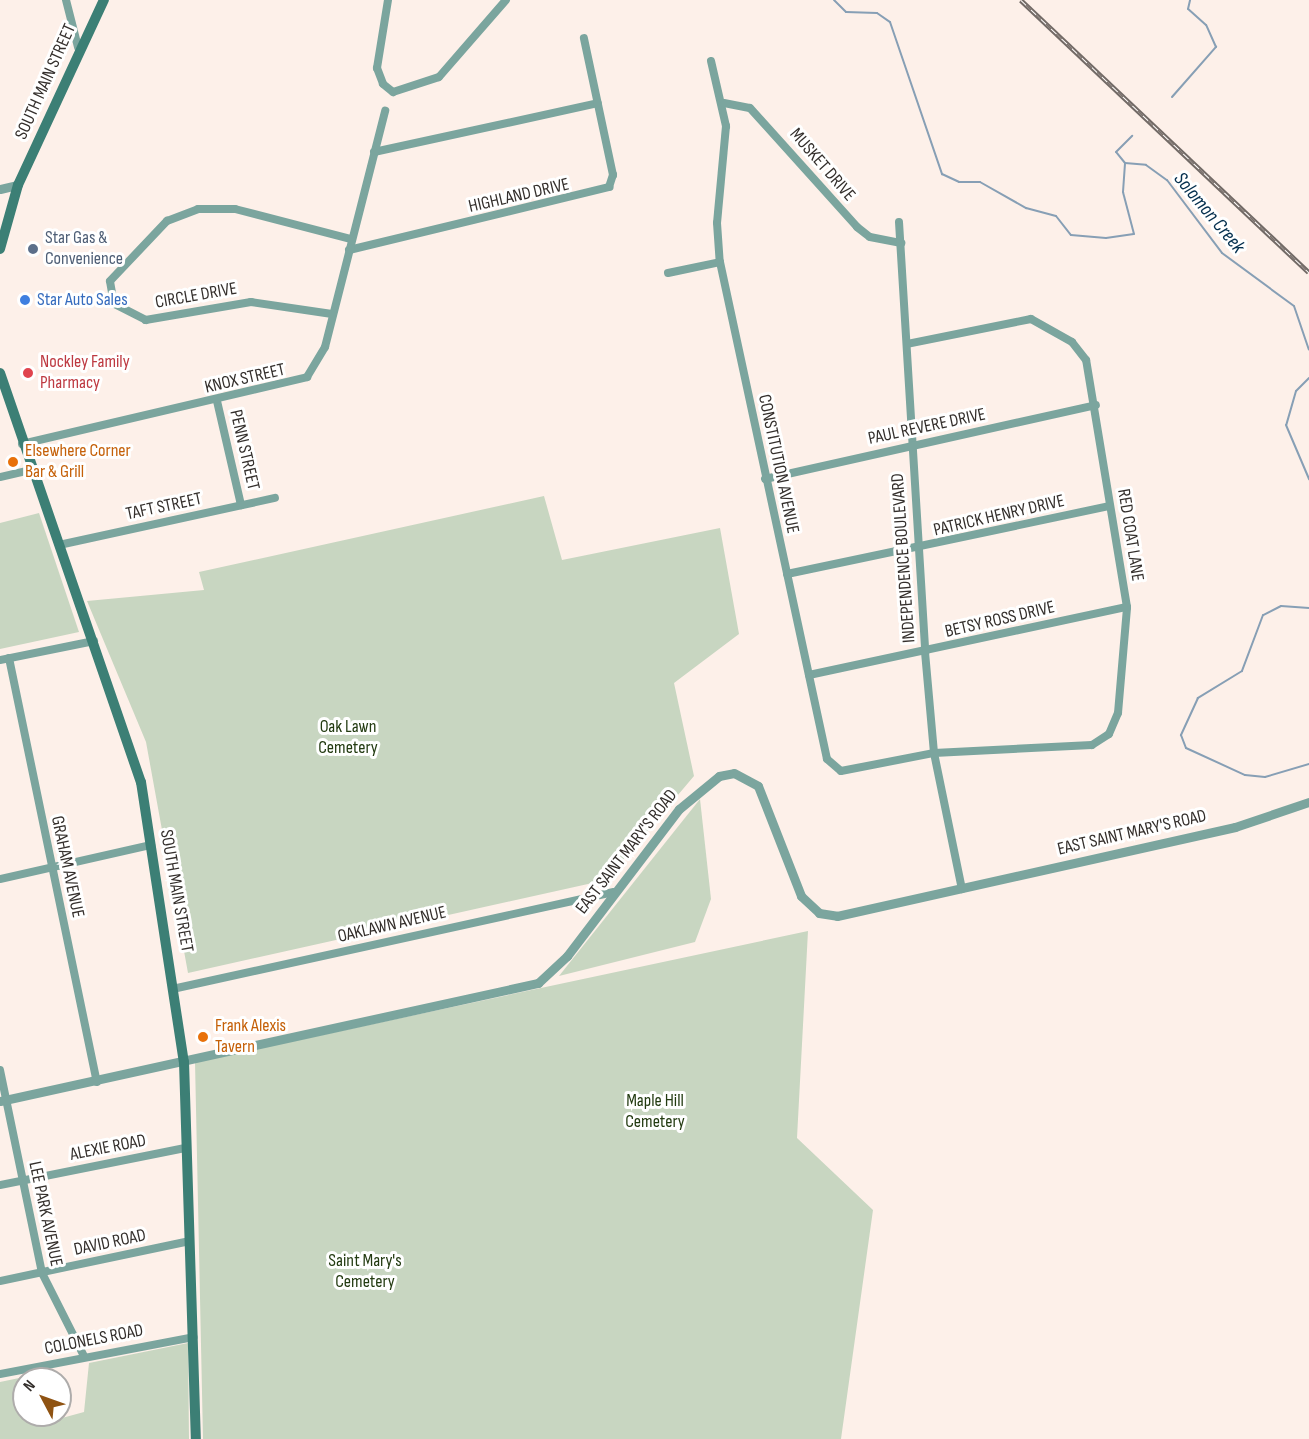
<!DOCTYPE html>
<style>
body{margin:0}
#map{position:relative;width:1309px;height:1439px;overflow:hidden;background:#fdf0e9;font-family:"Sofia Sans Condensed",sans-serif}
div>[style]{position:absolute}
.green>*{inset:0;background:#c8d6c1}
.stream>*{height:2px;margin:-1px;padding:0 1px;transform-origin:1px;border-radius:1px;background:#879fb5}
.minor>*{height:8px;margin:-4px;padding:0 4px;transform-origin:4px;border-radius:4px;background:#7ba59e}
.tertiary>*{height:9px;margin:-4.5px;padding:0 4.5px;transform-origin:4.5px;border-radius:4.5px;background:#7ba59e}
.secondary>*{height:10px;margin:-5px;padding:0 5px;transform-origin:5px;border-radius:5px;background:#3c7f75}
.rail>*{height:4.5px;margin-top:-2.25px;transform-origin:0;background:repeating-linear-gradient(90deg,#fff 0 7px,#726a66 0 14px);box-sizing:border-box;border-block:2px solid #726a66}
.dots>*{width:16px;height:16px;translate:-50% -50%;box-sizing:border-box;border:3px solid #fff;border-radius:50%}
span{translate:-50% -50%;white-space:nowrap;text-align:center;line-height:1.15;-webkit-text-stroke:6px #fff;paint-order:stroke}
.street-label{font-size:18px;color:#342f2c}
.service-label{font-size:18px;color:#4e5e75}
.left{translate:0 -50%;text-align:left}
.shop-label{font-size:18px;color:#366cbe}
.health-label{font-size:18px;color:#be3a42}
.food-label{font-size:18px;color:#c56008}
.park-label{font-size:18px;color:#233b11}
.water-label{font-size:20px;color:#042f4e;font-style:italic}
.north{position:absolute;left:12px;top:1367px;width:60px;height:60px;box-sizing:border-box;background:#fff;border:2px solid #aeacab;border-radius:50%;rotate:311deg;font-size:16px;font-weight:700;line-height:24px;text-align:center;color:#342f2c}
.north::after{content:'';display:block;margin:auto;width:21px;height:27px;background:#8f5312;clip-path:polygon(50% 0,100% 100%,50% 72%,0 100%)}
</style>
<div id="map">
<div class="green">
<div style="clip-path:polygon(544px 496px,562px 560px,720px 528px,739px 634px,674px 683px,694px 776px,606px 880px,188px 973px,146px 742px,87px 601px,204px 590px,199px 572px)"></div>
<div style="clip-path:polygon(39px 513px,79px 632px,0 649px,0 523px)"></div>
<div style="clip-path:polygon(700px 799px,711px 899px,695px 942px,559px 976px)"></div>
<div style="clip-path:polygon(808px 931px,797px 1138px,873px 1210px,841px 1439px,203px 1439px,195px 1062px)"></div>
<div style="clip-path:polygon(188px 1343px,189px 1439px,0 1439px,0 1382px,53px 1371px,54px 1379px,24px 1379px,24px 1415px,60px 1415px,60px 1410px,62px 1418px,84px 1412px,89px 1363px)"></div>
</div>
<div class="stream">
<div style="left:834px;top:0;width:17px;rotate:45deg"></div>
<div style="left:846px;top:12px;width:31px;rotate:2deg"></div>
<div style="left:877px;top:13px;width:16px;rotate:35deg"></div>
<div style="left:890px;top:22px;width:161px;rotate:71.1deg"></div>
<div style="left:942px;top:174px;width:19px;rotate:25deg"></div>
<div style="left:959px;top:182px;width:21px"></div>
<div style="left:980px;top:182px;width:53px;rotate:29.5deg"></div>
<div style="left:1026px;top:208px;width:31px;rotate:15deg"></div>
<div style="left:1056px;top:216px;width:24px;rotate:52deg"></div>
<div style="left:1071px;top:235px;width:35px;rotate:5deg"></div>
<div style="left:1106px;top:238px;width:28px;rotate:-8deg"></div>
<div style="left:1134px;top:234px;width:43px;rotate:-104.7deg"></div>
<div style="left:1123px;top:192px;width:29px;rotate:-86deg"></div>
<div style="left:1172px;top:97px;width:67px;rotate:-48.7deg"></div>
<div style="left:1216px;top:47px;width:24px;rotate:-114deg"></div>
<div style="left:1206px;top:25px;width:24px;rotate:-138deg"></div>
<div style="left:1188px;top:9px;width:9px;rotate:-77deg"></div>
<div style="left:1125px;top:163px;width:21px;rotate:5deg"></div>
<div style="left:1146px;top:165px;width:26px;rotate:36deg"></div>
<div style="left:1167px;top:180px;width:91px;rotate:53deg"></div>
<div style="left:1222px;top:253px;width:89px;rotate:36.4deg"></div>
<div style="left:1294px;top:306px;width:46px;rotate:71.2deg"></div>
<div style="left:1125px;top:163px;width:14px;rotate:-129deg"></div>
<div style="left:1116px;top:152px;width:23px;rotate:-45deg"></div>
<div style="left:1309px;top:378px;width:18px;rotate:135deg"></div>
<div style="left:1296px;top:391px;width:35px;rotate:106deg"></div>
<div style="left:1286px;top:425px;width:59px;rotate:66.9deg"></div>
<div style="left:1309px;top:608px;width:28px;rotate:-176deg"></div>
<div style="left:1281px;top:606px;width:20px;rotate:153deg"></div>
<div style="left:1263px;top:615px;width:60px;rotate:110.6deg"></div>
<div style="left:1242px;top:671px;width:52px;rotate:148.5deg"></div>
<div style="left:1198px;top:698px;width:41px;rotate:114.7deg"></div>
<div style="left:1181px;top:735px;width:14px;rotate:69deg"></div>
<div style="left:1186px;top:748px;width:65px;rotate:24.6deg"></div>
<div style="left:1245px;top:775px;width:20px;rotate:6deg"></div>
<div style="left:1265px;top:777px;width:46px;rotate:-16.5deg"></div>
</div>
<div class="minor">
<div style="left:66px;top:0;width:49px;rotate:75.7deg"></div>
<div style="left:388px;top:0;width:69px;rotate:99.2deg"></div>
<div style="left:377px;top:68px;width:17px;rotate:69deg"></div>
<div style="left:383px;top:84px;width:13px;rotate:39deg"></div>
<div style="left:393px;top:92px;width:48px;rotate:-18.1deg"></div>
<div style="left:439px;top:77px;width:102px;rotate:-49deg"></div>
<div style="left:711px;top:61px;width:67px;rotate:77deg"></div>
<div style="left:726px;top:126px;width:97px;rotate:95.3deg"></div>
<div style="left:717px;top:223px;width:39px;rotate:86deg"></div>
<div style="left:720px;top:262px;width:508px;rotate:77.85deg"></div>
<div style="left:827px;top:759px;width:18px;rotate:41deg"></div>
<div style="left:841px;top:771px;width:95px;rotate:-11deg"></div>
<div style="left:934px;top:753px;width:158px;rotate:-2.9deg"></div>
<div style="left:1092px;top:745px;width:20px;rotate:-33deg"></div>
<div style="left:1109px;top:734px;width:23px;rotate:-67deg"></div>
<div style="left:1118px;top:713px;width:106px;rotate:-85.1deg"></div>
<div style="left:1127px;top:607px;width:250px;rotate:-99.4deg"></div>
<div style="left:1086px;top:360px;width:23px;rotate:-128deg"></div>
<div style="left:1072px;top:342px;width:47px;rotate:-150.7deg"></div>
<div style="left:1031px;top:319px;width:126px;rotate:168.6deg"></div>
<div style="left:724px;top:103px;width:26px;rotate:11deg"></div>
<div style="left:750px;top:108px;width:160px;rotate:48deg"></div>
<div style="left:857px;top:227px;width:16px;rotate:38deg"></div>
<div style="left:870px;top:237px;width:32px;rotate:11deg"></div>
<div style="left:374px;top:152px;width:229px;rotate:-12.3deg"></div>
<div style="left:899px;top:222px;width:431px;rotate:86.5deg"></div>
<div style="left:925px;top:652px;width:101px;rotate:84.9deg"></div>
<div style="left:934px;top:753px;width:139px;rotate:78.4deg"></div>
<div style="left:349px;top:250px;width:268px;rotate:-13.6deg"></div>
<div style="left:609px;top:187px;width:13px;rotate:-72deg"></div>
<div style="left:613px;top:175px;width:140px;rotate:-102deg"></div>
<div style="left:668px;top:273px;width:53px;rotate:-11.9deg"></div>
<div style="left:332px;top:314px;width:82px;rotate:-171.6deg"></div>
<div style="left:251px;top:302px;width:107px;rotate:170.3deg"></div>
<div style="left:146px;top:320px;width:36px;rotate:-153deg"></div>
<div style="left:114px;top:304px;width:23px;rotate:-100deg"></div>
<div style="left:110px;top:281px;width:83px;rotate:-46.5deg"></div>
<div style="left:167px;top:221px;width:33px;rotate:-21deg"></div>
<div style="left:198px;top:209px;width:37px"></div>
<div style="left:235px;top:209px;width:120px;rotate:14.5deg"></div>
<div style="left:217px;top:401px;width:107px;rotate:77deg"></div>
<div style="left:22px;top:444px;width:293px;rotate:-13.2deg"></div>
<div style="left:307px;top:377px;width:35px;rotate:-59deg"></div>
<div style="left:325px;top:347px;width:244px;rotate:-75.7deg"></div>
<div style="left:0;top:477px;width:32px;rotate:-13deg"></div>
<div style="left:765px;top:479px;width:339px;rotate:-12.6deg"></div>
<div style="left:59px;top:545px;width:221px;rotate:-12.3deg"></div>
<div style="left:787px;top:574px;width:330px;rotate:-11.9deg"></div>
<div style="left:9px;top:658px;width:433px;rotate:78.3deg"></div>
<div style="left:0;top:660px;width:96px;rotate:-11.4deg"></div>
<div style="left:809px;top:675px;width:325px;rotate:-12.1deg"></div>
<div style="left:0;top:879px;width:155px;rotate:-12.7deg"></div>
<div style="left:177px;top:988px;width:447px;rotate:-12.4deg"></div>
<div style="left:0;top:1070px;width:207px;rotate:78.3deg"></div>
<div style="left:42px;top:1273px;width:93px;rotate:63.2deg"></div>
<div style="left:0;top:1185px;width:190px;rotate:-11.3deg"></div>
<div style="left:0;top:1281px;width:194px;rotate:-11.9deg"></div>
<div style="left:0;top:1374px;width:197px;rotate:-10.8deg"></div>
</div>
<div class="tertiary">
<div style="left:0;top:189px;width:18px;rotate:-13deg"></div>
<div style="left:0;top:1101px;width:551px;rotate:-12.37deg"></div>
<div style="left:538px;top:983px;width:40px;rotate:-43deg"></div>
<div style="left:567px;top:956px;width:185px;rotate:-52.7deg"></div>
<div style="left:679px;top:809px;width:52px;rotate:-39.5deg"></div>
<div style="left:719px;top:776px;width:15px;rotate:-11deg"></div>
<div style="left:734px;top:773px;width:27px;rotate:28deg"></div>
<div style="left:758px;top:786px;width:118px;rotate:68.6deg"></div>
<div style="left:801px;top:896px;width:25px;rotate:43deg"></div>
<div style="left:819px;top:913px;width:18px;rotate:9deg"></div>
<div style="left:837px;top:916px;width:408px;rotate:-12.6deg"></div>
<div style="left:1235px;top:827px;width:78px;rotate:-18.7deg"></div>
</div>
<div class="secondary">
<div style="left:0;top:249px;width:66px;rotate:-74.3deg"></div>
<div style="left:18px;top:185px;width:204px;rotate:-65.1deg"></div>
<div style="left:0;top:373px;width:433px;rotate:71deg"></div>
<div style="left:141px;top:782px;width:283px;rotate:81.3deg"></div>
<div style="left:184px;top:1062px;width:377px;rotate:88.2deg"></div>
</div>
<div class="rail">
<div style="left:1021px;top:0;width:396px;rotate:43.4deg"></div>
</div>
<div class="dots">
<div style="left:33px;top:249px;background:#5c6f8a"></div>
<div style="left:25px;top:300px;background:#3f7fe0"></div>
<div style="left:28px;top:373px;background:#e0444e"></div>
<div style="left:13px;top:462px;background:#e8710a"></div>
<div style="left:203px;top:1037px;background:#e8710a"></div>
</div>
<div class="street-label">
<span style="left:46px;top:82px;rotate:-66deg">SOUTH MAIN STREET</span>
<span style="left:822px;top:165px;rotate:49deg">MUSKET DRIVE</span>
<span style="left:519px;top:196px;rotate:-13deg">HIGHLAND DRIVE</span>
<span style="left:196px;top:296px;rotate:-10deg">CIRCLE DRIVE</span>
<span style="left:245px;top:379px;rotate:-13deg">KNOX STREET</span>
<span style="left:927px;top:427px;rotate:-12deg">PAUL REVERE DRIVE</span>
<span style="left:244px;top:450px;rotate:77deg">PENN STREET</span>
<span style="left:778px;top:464px;rotate:78deg">CONSTITUTION AVENUE</span>
<span style="left:164px;top:507px;rotate:-12deg">TAFT STREET</span>
<span style="left:999px;top:516px;rotate:-13deg">PATRICK HENRY DRIVE</span>
<span style="left:1130px;top:535px;rotate:81deg">RED COAT LANE</span>
<span style="left:904px;top:558px;rotate:-94deg">INDEPENDENCE BOULEVARD</span>
<span style="left:1000px;top:620px;rotate:-13deg">BETSY ROSS DRIVE</span>
<span style="left:1132px;top:833px;rotate:-13deg">EAST SAINT MARY'S ROAD</span>
<span style="left:627px;top:852px;rotate:-52deg">EAST SAINT MARY'S ROAD</span>
<span style="left:67px;top:867px;rotate:78deg">GRAHAM AVENUE</span>
<span style="left:176px;top:891px;rotate:80deg">SOUTH MAIN STREET</span>
<span style="left:392px;top:925px;rotate:-13deg">OAKLAWN AVENUE</span>
<span style="left:108px;top:1148px;rotate:-11deg">ALEXIE ROAD</span>
<span style="left:45px;top:1214px;rotate:78deg">LEE PARK AVENUE</span>
<span style="left:110px;top:1243px;rotate:-12deg">DAVID ROAD</span>
<span style="left:94px;top:1340px;rotate:-11deg">COLONELS ROAD</span>
</div>
<div class="service-label">
<span class="left" style="left:45px;top:249px">Star Gas &amp;<br>Convenience</span>
</div>
<div class="shop-label">
<span class="left" style="left:37px;top:300px">Star Auto Sales</span>
</div>
<div class="health-label">
<span class="left" style="left:40px;top:373px">Nockley Family<br>Pharmacy</span>
</div>
<div class="food-label">
<span class="left" style="left:25px;top:462px">Elsewhere Corner<br>Bar &amp; Grill</span>
<span class="left" style="left:215px;top:1037px">Frank Alexis<br>Tavern</span>
</div>
<div class="park-label">
<span style="left:348px;top:738px">Oak Lawn<br>Cemetery</span>
<span style="left:655px;top:1112px">Maple Hill<br>Cemetery</span>
<span style="left:365px;top:1272px">Saint Mary's<br>Cemetery</span>
</div>
<div class="water-label">
<span style="left:1209px;top:213px;rotate:50deg">Solomon Creek</span>
</div>
<div class="north">N</div>
</div>
